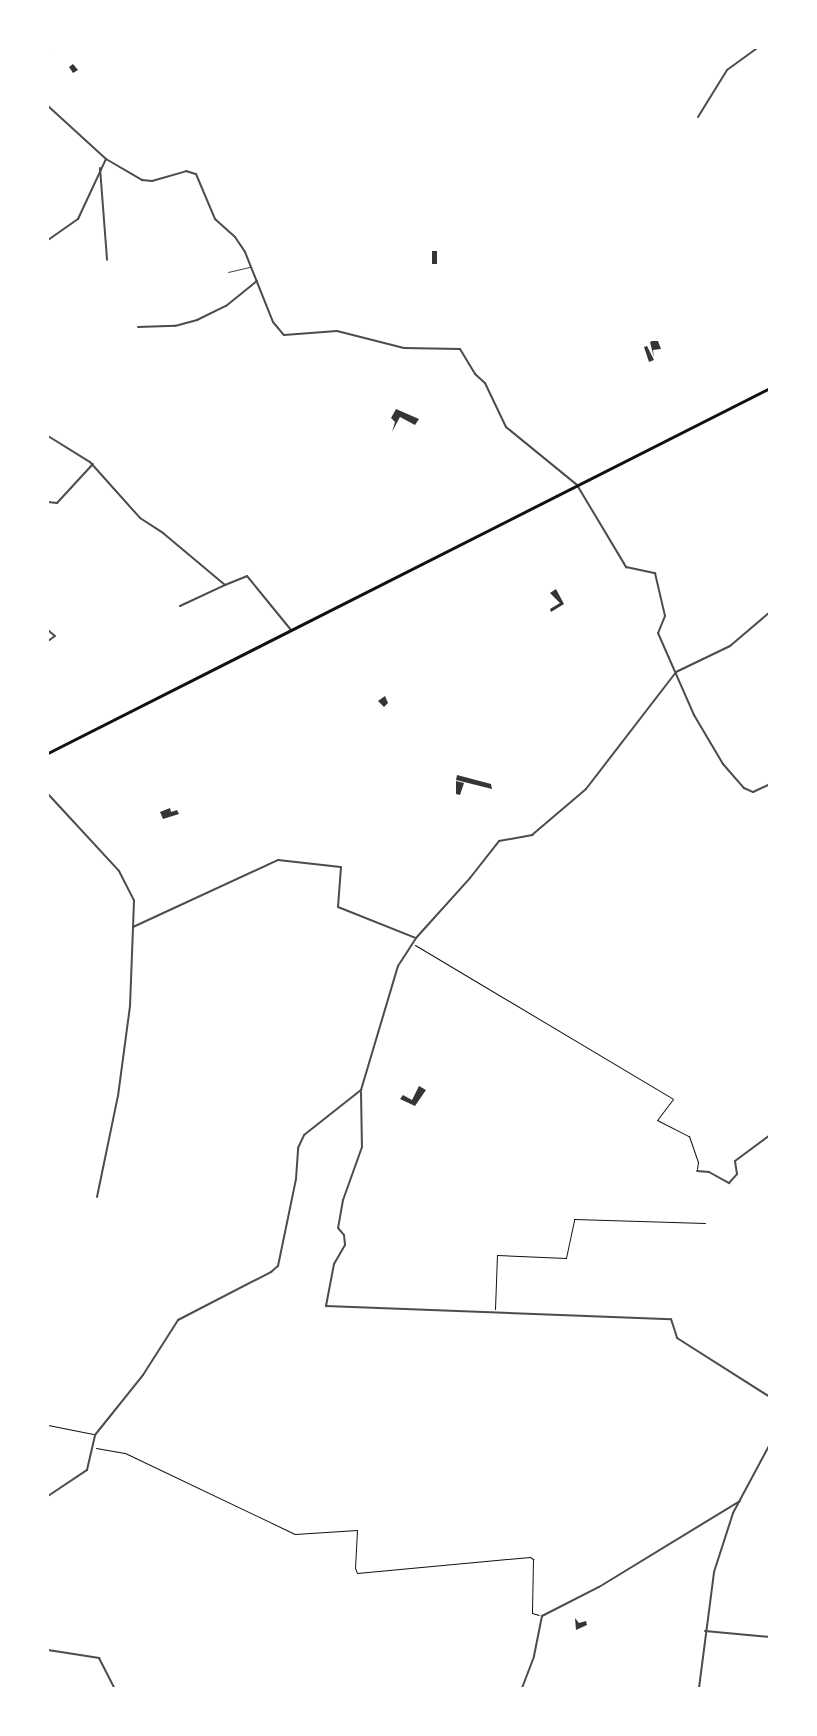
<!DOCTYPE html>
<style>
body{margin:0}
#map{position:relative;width:817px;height:1736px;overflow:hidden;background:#fff;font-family:"Source Sans 3",sans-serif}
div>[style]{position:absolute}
.building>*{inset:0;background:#353535;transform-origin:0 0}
.path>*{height:1px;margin:-0.5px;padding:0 0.5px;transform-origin:0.5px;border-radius:0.5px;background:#111}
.service>*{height:1px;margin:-0.5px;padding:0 0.5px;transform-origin:0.5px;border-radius:0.5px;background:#4c4c4c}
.minor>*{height:2px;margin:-1px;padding:0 1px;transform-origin:1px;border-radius:1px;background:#4c4c4c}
.secondary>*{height:2.5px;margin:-1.25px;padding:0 1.25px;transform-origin:1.25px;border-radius:1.25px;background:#111}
span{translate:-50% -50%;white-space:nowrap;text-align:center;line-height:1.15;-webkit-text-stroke:4px #fff;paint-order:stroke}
.frame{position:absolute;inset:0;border:49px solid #fff;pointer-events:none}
</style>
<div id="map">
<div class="building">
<div style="clip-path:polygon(73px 64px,78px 70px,73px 73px,69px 67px)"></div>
<div style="left:432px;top:251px;width:5px;height:13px"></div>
<div style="clip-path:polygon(652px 341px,658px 341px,661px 349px,653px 350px,654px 358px,650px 342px)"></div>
<div style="clip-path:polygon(647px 346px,654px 360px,649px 362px,644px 347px)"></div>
<div style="clip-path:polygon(396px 409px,419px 419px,415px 425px,400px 417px,392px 432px,395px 422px,391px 418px)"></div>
<div style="clip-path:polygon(556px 589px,564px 604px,551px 612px,550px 609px,560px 603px,550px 593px)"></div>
<div style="clip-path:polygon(385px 696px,388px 703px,384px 707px,378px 701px)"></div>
<div style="clip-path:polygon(457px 775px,491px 784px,492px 789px,456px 780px)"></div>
<div style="clip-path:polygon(456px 781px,464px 783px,460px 795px,456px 794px)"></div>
<div style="clip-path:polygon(170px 808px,171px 812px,177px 810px,179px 814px,163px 819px,160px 812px)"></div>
<div style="clip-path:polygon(419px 1086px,426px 1090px,415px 1106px,400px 1099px,403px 1095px,412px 1100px)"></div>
<div style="clip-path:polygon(575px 1618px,579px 1623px,586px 1621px,587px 1625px,576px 1630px)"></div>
</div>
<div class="path">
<div style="left:415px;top:945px;width:300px;rotate:30.8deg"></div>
<div style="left:673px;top:1099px;width:26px;rotate:127deg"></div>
<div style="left:657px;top:1120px;width:36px;rotate:27deg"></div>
<div style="left:689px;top:1136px;width:28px;rotate:71deg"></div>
<div style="left:698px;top:1162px;width:7px;rotate:98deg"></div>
<div style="left:495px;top:1309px;width:54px;rotate:-87.9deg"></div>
<div style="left:497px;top:1255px;width:69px;rotate:2.5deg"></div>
<div style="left:566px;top:1258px;width:40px;rotate:-78deg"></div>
<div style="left:574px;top:1219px;width:131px;rotate:1.7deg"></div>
<div style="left:48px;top:1425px;width:46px;rotate:11.3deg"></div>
<div style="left:96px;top:1448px;width:29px;rotate:10deg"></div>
<div style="left:125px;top:1453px;width:188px;rotate:25.5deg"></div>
<div style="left:295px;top:1534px;width:62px;rotate:-3.7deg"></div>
<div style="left:357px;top:1530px;width:38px;rotate:93deg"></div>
<div style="left:355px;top:1568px;width:5px;rotate:68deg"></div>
<div style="left:357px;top:1573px;width:174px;rotate:-5.3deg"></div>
<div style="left:530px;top:1557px;width:4px;rotate:34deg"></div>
<div style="left:533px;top:1559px;width:54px;rotate:91.1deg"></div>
<div style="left:532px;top:1613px;width:7px;rotate:16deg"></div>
</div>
<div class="service">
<div style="left:228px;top:272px;width:23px;rotate:-13deg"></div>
</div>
<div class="minor">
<div style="left:48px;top:49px;width:1px;rotate:-45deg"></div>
<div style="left:48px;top:106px;width:79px;rotate:42.4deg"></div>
<div style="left:106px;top:159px;width:42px;rotate:30.3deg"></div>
<div style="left:142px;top:180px;width:10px;rotate:6deg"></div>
<div style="left:152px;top:181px;width:35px;rotate:-16deg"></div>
<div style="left:186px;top:171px;width:10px;rotate:17deg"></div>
<div style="left:196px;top:174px;width:49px;rotate:67.1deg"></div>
<div style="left:215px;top:219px;width:27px;rotate:42deg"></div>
<div style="left:235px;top:237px;width:18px;rotate:56deg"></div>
<div style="left:245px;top:252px;width:75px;rotate:68.2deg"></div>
<div style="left:273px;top:322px;width:17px;rotate:50deg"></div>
<div style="left:284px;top:335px;width:53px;rotate:-4.3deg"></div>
<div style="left:337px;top:331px;width:69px;rotate:14.2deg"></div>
<div style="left:404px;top:348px;width:56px;rotate:1deg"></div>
<div style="left:460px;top:349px;width:29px;rotate:59deg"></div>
<div style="left:475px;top:374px;width:13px;rotate:42deg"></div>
<div style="left:485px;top:383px;width:49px;rotate:64.5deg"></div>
<div style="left:506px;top:427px;width:92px;rotate:39.2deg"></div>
<div style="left:577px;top:485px;width:96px;rotate:59.1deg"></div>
<div style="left:626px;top:567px;width:30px;rotate:12deg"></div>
<div style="left:655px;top:573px;width:44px;rotate:76.9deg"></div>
<div style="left:665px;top:616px;width:18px;rotate:112deg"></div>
<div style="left:658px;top:633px;width:90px;rotate:66.3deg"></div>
<div style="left:694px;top:715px;width:57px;rotate:59.4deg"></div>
<div style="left:723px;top:764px;width:32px;rotate:49deg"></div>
<div style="left:744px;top:788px;width:10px;rotate:24deg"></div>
<div style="left:753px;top:792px;width:19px;rotate:-25deg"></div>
<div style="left:698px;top:117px;width:55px;rotate:-58.3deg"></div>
<div style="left:727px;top:70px;width:37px;rotate:-36deg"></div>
<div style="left:100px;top:168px;width:92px;rotate:85.6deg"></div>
<div style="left:48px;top:240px;width:37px;rotate:-35deg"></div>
<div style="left:78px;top:219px;width:66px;rotate:-65deg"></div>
<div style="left:138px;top:327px;width:37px;rotate:-2deg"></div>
<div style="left:175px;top:326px;width:23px;rotate:-15deg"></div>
<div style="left:197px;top:320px;width:32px;rotate:-26deg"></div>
<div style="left:226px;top:306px;width:40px;rotate:-39deg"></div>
<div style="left:48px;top:436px;width:49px;rotate:31.8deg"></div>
<div style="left:90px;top:462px;width:75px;rotate:48.2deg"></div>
<div style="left:140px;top:518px;width:27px;rotate:33deg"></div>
<div style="left:163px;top:533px;width:81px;rotate:40deg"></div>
<div style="left:225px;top:585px;width:24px;rotate:-22deg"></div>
<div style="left:247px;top:576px;width:70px;rotate:50.8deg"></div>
<div style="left:48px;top:502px;width:9px;rotate:6deg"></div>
<div style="left:57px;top:503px;width:53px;rotate:-47.3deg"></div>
<div style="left:180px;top:606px;width:50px;rotate:-25deg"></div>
<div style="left:48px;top:630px;width:9px;rotate:41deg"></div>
<div style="left:55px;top:636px;width:9px;rotate:144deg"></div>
<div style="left:48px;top:794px;width:105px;rotate:47.3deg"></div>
<div style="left:119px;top:871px;width:33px;rotate:63deg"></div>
<div style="left:134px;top:900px;width:27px;rotate:92deg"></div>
<div style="left:133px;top:927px;width:160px;rotate:-24.8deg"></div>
<div style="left:278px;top:860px;width:63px;rotate:6.3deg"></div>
<div style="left:341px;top:867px;width:40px;rotate:94.3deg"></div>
<div style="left:338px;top:907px;width:84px;rotate:21.7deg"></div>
<div style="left:361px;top:1092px;width:55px;rotate:89deg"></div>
<div style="left:362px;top:1147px;width:56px;rotate:109.7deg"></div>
<div style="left:343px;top:1200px;width:28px;rotate:100deg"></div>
<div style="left:338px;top:1228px;width:9px;rotate:49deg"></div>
<div style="left:344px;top:1235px;width:10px;rotate:84deg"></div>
<div style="left:345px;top:1245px;width:22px;rotate:120deg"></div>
<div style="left:334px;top:1264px;width:43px;rotate:100.8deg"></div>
<div style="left:326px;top:1306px;width:345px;rotate:2.2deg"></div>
<div style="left:671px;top:1319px;width:20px;rotate:72deg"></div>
<div style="left:677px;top:1338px;width:110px;rotate:32.4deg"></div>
<div style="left:697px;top:1171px;width:12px;rotate:5deg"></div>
<div style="left:709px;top:1172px;width:23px;rotate:29deg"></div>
<div style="left:729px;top:1183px;width:12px;rotate:-48deg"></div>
<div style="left:737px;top:1174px;width:13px;rotate:-99deg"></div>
<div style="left:735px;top:1161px;width:44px;rotate:-36.6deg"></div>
<div style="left:97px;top:1197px;width:103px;rotate:-78.3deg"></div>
<div style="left:118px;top:1096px;width:91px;rotate:-82.4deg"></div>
<div style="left:130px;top:1006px;width:79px;rotate:-87.8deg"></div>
<div style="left:48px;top:1496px;width:47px;rotate:-33.7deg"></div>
<div style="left:87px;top:1470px;width:36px;rotate:-77deg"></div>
<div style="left:95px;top:1435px;width:77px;rotate:-51.3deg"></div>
<div style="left:143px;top:1375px;width:65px;rotate:-57.5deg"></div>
<div style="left:178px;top:1320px;width:105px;rotate:-27.3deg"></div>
<div style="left:271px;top:1272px;width:9px;rotate:-41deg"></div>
<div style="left:278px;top:1266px;width:89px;rotate:-78.3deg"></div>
<div style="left:296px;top:1179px;width:31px;rotate:-86deg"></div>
<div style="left:298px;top:1148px;width:14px;rotate:-65deg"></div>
<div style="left:304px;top:1135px;width:73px;rotate:-38.3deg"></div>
<div style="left:361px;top:1090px;width:129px;rotate:-73.4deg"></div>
<div style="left:398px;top:966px;width:33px;rotate:-57deg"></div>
<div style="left:416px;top:938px;width:81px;rotate:-48deg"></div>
<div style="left:470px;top:878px;width:47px;rotate:-51.9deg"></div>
<div style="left:499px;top:841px;width:34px;rotate:-10deg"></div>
<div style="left:532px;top:835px;width:71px;rotate:-40.4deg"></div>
<div style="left:586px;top:789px;width:148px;rotate:-52.4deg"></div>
<div style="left:676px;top:672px;width:60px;rotate:-25.7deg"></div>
<div style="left:730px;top:646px;width:52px;rotate:-40.4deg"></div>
<div style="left:705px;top:1631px;width:65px;rotate:5.3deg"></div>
<div style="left:48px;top:1650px;width:52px;rotate:8.9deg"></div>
<div style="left:99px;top:1658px;width:34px;rotate:63deg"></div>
<div style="left:522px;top:1688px;width:34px;rotate:-69deg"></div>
<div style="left:534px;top:1656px;width:41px;rotate:-78.7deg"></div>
<div style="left:542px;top:1616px;width:64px;rotate:-27deg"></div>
<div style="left:599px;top:1587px;width:165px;rotate:-31.4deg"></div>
<div style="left:699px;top:1688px;width:117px;rotate:-82.6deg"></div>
<div style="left:714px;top:1572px;width:62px;rotate:-72.1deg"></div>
<div style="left:733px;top:1513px;width:78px;rotate:-61.8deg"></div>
</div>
<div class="secondary">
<div style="left:48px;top:753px;width:809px;rotate:-26.82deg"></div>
</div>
<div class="frame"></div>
</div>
